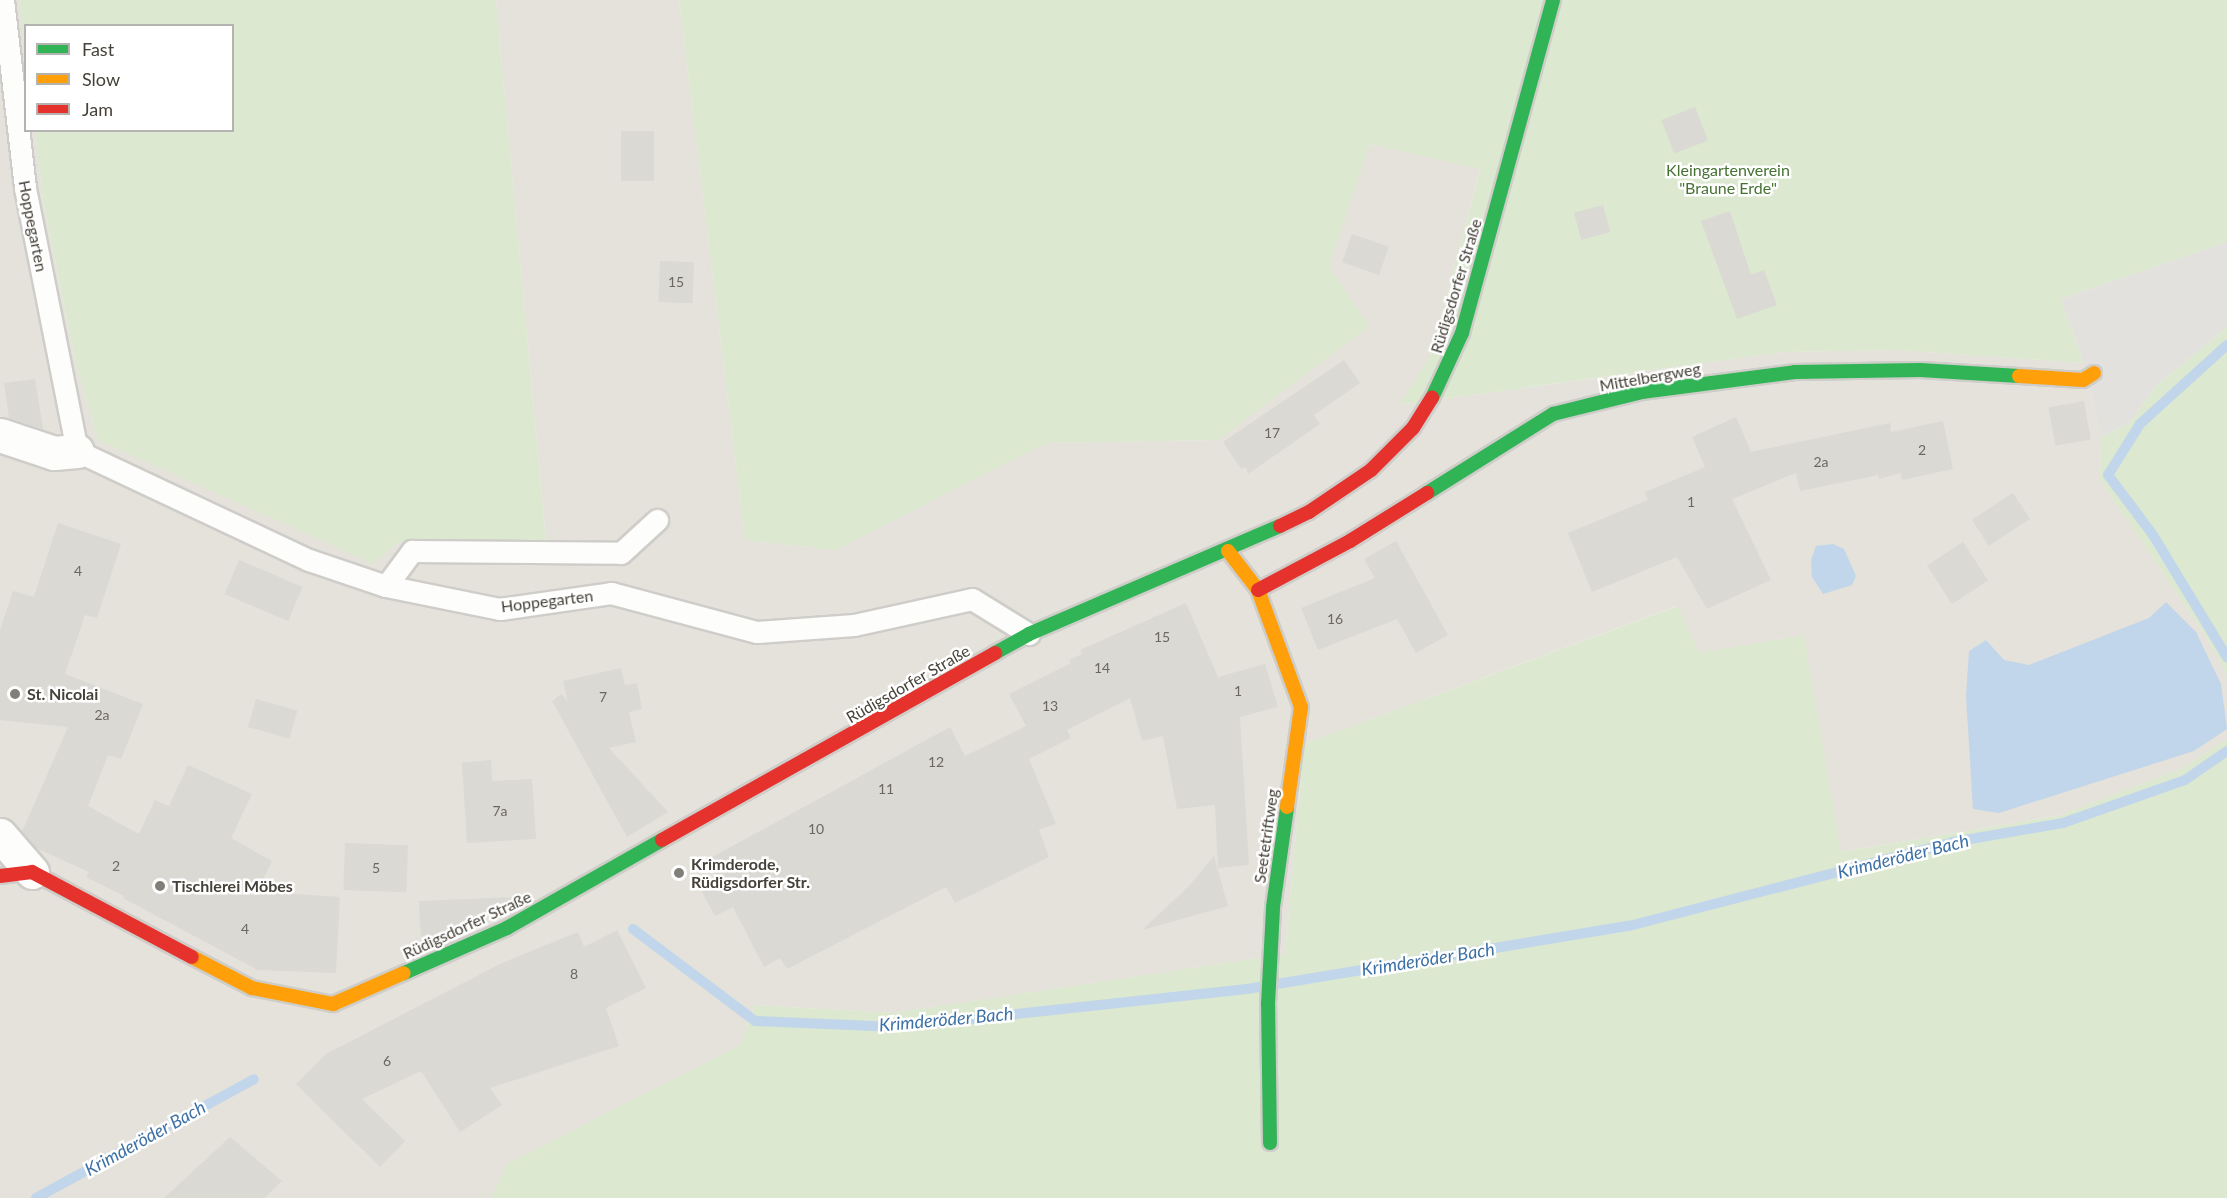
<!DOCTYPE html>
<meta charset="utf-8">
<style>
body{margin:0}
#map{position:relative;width:2227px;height:1198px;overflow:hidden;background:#f1f0ec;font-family:Lato,sans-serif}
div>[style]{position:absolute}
.residential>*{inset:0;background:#e4e2da}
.green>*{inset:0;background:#dce8cf}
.parking>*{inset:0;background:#e2e1dd}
.water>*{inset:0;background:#c1d6ea}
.stream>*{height:10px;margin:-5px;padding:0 5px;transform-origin:5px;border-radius:5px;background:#c1d6ea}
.building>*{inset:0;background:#dad9d4;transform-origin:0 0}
.roads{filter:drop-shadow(2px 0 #cfcdc9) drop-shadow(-2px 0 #cfcdc9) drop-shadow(0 2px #cfcdc9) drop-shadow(0 -2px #cfcdc9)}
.lane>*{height:21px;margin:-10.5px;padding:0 10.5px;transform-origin:10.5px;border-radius:10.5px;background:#fdfdfc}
.street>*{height:33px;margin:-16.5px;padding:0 16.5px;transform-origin:16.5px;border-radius:16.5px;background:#fdfdfc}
.fast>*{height:14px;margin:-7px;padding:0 7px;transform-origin:7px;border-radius:7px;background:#30b455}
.slow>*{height:14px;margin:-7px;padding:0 7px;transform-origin:7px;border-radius:7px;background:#ff9f0a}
.jam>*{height:14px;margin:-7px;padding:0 7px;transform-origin:7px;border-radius:7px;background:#e5322d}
.dots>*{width:16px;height:16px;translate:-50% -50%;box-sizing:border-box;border:3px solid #fff;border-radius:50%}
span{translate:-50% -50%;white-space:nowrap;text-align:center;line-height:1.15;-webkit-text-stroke:5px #fff;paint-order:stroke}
.number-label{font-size:14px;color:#6c6860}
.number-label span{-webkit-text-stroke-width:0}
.park-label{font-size:16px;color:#457232}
.street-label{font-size:16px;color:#464239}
.poi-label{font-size:16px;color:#464239;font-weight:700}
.left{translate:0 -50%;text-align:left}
.water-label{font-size:18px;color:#3d71a6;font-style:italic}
.legend{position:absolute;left:24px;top:24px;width:210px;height:108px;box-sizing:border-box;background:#fff;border:2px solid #b5b3b0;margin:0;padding:8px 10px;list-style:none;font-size:18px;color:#464239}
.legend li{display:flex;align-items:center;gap:12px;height:30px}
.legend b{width:30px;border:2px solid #b5b3b0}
</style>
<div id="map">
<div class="residential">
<div style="clip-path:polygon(0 0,19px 0,26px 56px,26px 130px,35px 131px,43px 200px,75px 360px,98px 440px,397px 542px,546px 540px,496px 0,679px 0,745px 540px,835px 550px,1046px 443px,1219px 440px,1329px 266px,1369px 144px,1480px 168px,1432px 353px,1400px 405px,1784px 352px,1898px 350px,2084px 363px,2101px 437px,2100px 480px,2207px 638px,2227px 675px,2227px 739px,2183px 768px,2061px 815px,1840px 852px,1804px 635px,1699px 653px,1677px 606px,1304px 744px,1285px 954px,894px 1013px,755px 1005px,740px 1045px,507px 1164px,490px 1198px,0 1198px)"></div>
</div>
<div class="green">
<div style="clip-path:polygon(19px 0,496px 0,546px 541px,397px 542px,374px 564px,98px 440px,75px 360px,43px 200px,35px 131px,232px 130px,232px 26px,26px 26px,25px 56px)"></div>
<div style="clip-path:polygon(679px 0,2227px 0,2227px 242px,2061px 299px,2084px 363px,1898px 350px,1784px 352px,1399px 405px,1432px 353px,1480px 169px,1370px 144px,1329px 266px,1369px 326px,1218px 440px,1046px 443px,835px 550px,745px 540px)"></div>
<div style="clip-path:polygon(2227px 327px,2227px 675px,2207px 638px,2100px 480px,2101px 437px,2129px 423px,2155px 387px)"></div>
<div style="clip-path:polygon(1678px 606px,1699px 653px,1804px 635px,1841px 852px,2061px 815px,2183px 768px,2227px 739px,2227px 1198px,490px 1198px,507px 1164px,740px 1045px,755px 1005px,894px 1013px,1285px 954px,1304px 744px)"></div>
</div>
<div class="parking">
<div style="clip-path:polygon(2227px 242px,2227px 327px,2155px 387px,2129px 423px,2101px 437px,2084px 363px,2061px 299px)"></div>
</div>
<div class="water">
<div style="clip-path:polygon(1833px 544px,1844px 549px,1856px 576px,1852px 585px,1823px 594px,1812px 577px,1811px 560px,1816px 546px)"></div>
<div style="clip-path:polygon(2166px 602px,2196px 632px,2221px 684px,2227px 729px,2194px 751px,1999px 813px,1973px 809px,1966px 696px,1969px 651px,1986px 640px,2004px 660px,2029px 665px,2149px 618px)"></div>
</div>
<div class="stream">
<div style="left:2227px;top:345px;width:118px;rotate:137.8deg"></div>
<div style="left:2140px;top:424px;width:60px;rotate:122.1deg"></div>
<div style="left:2108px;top:475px;width:75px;rotate:53.1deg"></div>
<div style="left:2153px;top:535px;width:143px;rotate:58.8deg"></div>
<div style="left:633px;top:929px;width:153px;rotate:37deg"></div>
<div style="left:755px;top:1021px;width:142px;rotate:2.4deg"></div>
<div style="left:897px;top:1027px;width:352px;rotate:-6.2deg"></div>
<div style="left:1247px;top:989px;width:387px;rotate:-9.4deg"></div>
<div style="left:1629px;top:926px;width:335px;rotate:-14.5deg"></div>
<div style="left:1953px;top:842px;width:112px;rotate:-9.8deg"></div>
<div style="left:2063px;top:823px;width:129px;rotate:-19.4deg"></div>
<div style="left:2185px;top:780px;width:51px;rotate:-34.6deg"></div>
<div style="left:36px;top:1198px;width:248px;rotate:-28.6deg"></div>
</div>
<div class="building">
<div style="left:1695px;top:107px;width:36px;height:36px;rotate:69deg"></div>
<div style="left:621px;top:131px;width:33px;height:50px"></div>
<div style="left:1603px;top:205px;width:28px;height:30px;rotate:75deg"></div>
<div style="clip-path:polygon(1730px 211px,1751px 275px,1764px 270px,1777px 305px,1737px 319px,1701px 221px)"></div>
<div style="left:1352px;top:234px;width:39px;height:30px;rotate:19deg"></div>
<div style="left:660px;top:261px;width:34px;height:41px;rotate:2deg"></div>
<div style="clip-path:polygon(1344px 360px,1360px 383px,1314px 415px,1320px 424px,1248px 474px,1246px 467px,1241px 469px,1223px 442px)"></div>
<div style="clip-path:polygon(35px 379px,43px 429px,9px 418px,4px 383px)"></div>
<div style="left:2084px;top:401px;width:39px;height:36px;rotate:80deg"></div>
<div style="clip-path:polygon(1736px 417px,1751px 452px,1890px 423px,1891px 432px,1943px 421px,1953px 469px,1902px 480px,1901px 473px,1879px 479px,1878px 475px,1800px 491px,1796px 473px,1732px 499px,1771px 580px,1707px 609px,1677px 557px,1592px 592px,1568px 533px,1648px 500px,1645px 492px,1705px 467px,1692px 437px)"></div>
<div style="left:2013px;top:493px;width:31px;height:49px;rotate:57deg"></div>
<div style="clip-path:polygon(58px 523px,121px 544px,97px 618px,85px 615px,65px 674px,143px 704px,121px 759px,108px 755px,88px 806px,139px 834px,155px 800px,169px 806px,188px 765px,252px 794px,231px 838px,272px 861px,257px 891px,340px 897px,336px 973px,258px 970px,123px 898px,124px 896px,86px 877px,89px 872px,36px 848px,22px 832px,68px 727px,0 720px,0 630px,13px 591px,34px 597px)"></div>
<div style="clip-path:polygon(1396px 541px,1448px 635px,1416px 653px,1397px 619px,1318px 650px,1301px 608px,1375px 578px,1364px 559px)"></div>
<div style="left:1963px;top:542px;width:46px;height:43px;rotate:57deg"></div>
<div style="left:239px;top:560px;width:69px;height:37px;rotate:23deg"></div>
<div style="clip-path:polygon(1186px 603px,1218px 677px,1265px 664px,1278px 707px,1240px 717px,1249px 865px,1218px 868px,1215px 805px,1177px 809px,1163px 736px,1142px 741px,1130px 698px,1067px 730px,1071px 738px,1029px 759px,1056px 824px,1039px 830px,1049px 857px,955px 903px,946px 887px,787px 969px,780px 958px,764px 967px,733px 907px,715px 916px,698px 885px,715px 875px,707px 860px,950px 727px,965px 756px,1026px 726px,1009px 694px,1071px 663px,1069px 660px,1082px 654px,1080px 650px)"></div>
<div style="clip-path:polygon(621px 668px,625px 685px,637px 683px,642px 709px,629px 712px,636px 742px,609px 748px,668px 812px,627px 837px,552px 701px,561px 694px,568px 702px,563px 681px)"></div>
<div style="left:256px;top:699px;width:43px;height:29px;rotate:16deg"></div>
<div style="clip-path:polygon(491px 760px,492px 781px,532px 779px,536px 839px,467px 843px,462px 763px)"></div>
<div style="left:345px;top:843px;width:63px;height:47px;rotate:2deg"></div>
<div style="clip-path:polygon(1214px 856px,1228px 906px,1142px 930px,1188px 887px)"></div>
<div style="clip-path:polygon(515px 897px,516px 900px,421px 941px,419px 901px)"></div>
<div style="clip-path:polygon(617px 930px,646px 988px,606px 1008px,619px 1046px,490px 1088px,502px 1105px,460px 1132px,421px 1071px,362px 1099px,405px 1141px,380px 1167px,296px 1084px,326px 1054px,502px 963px,578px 932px,584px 947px)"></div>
<div style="clip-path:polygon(230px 1137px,282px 1181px,264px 1198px,164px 1198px)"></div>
</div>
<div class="roads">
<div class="lane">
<div style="left:3px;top:0;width:189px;rotate:83.3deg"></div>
<div style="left:25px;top:188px;width:268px;rotate:78.8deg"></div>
<div style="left:77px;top:451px;width:256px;rotate:25.2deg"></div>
<div style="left:309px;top:560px;width:81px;rotate:18.7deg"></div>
<div style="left:386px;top:586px;width:116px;rotate:11.4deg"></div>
<div style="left:500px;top:609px;width:112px;rotate:-8.2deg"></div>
<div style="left:611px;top:593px;width:151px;rotate:15deg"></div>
<div style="left:757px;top:632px;width:97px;rotate:-4.1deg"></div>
<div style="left:854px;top:625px;width:121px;rotate:-12.4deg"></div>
<div style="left:972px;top:599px;width:67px;rotate:31.6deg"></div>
<div style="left:386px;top:586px;width:44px;rotate:-53.4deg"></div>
<div style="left:412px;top:551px;width:209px;rotate:0.5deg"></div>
<div style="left:621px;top:553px;width:49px;rotate:-42.5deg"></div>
</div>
<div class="street">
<div style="left:0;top:435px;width:57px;rotate:18.4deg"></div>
<div style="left:54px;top:453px;width:23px;rotate:-5deg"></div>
<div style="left:0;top:835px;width:49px;rotate:49.1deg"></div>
</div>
<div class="fast">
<div style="left:1432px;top:398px;width:72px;rotate:-65.2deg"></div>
<div style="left:1462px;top:333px;width:345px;rotate:-74.7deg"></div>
<div style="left:1427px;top:493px;width:149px;rotate:-32.1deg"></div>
<div style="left:1553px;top:414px;width:92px;rotate:-13.9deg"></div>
<div style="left:1642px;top:392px;width:154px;rotate:-7.4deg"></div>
<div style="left:1795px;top:372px;width:125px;rotate:-0.9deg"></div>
<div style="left:1920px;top:370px;width:99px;rotate:3.5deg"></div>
<div style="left:995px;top:653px;width:39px;rotate:-29deg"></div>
<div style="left:1029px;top:634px;width:273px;rotate:-23.3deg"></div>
<div style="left:404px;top:973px;width:112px;rotate:-23.6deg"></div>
<div style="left:507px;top:928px;width:178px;rotate:-29.6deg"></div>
<div style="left:1270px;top:1143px;width:139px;rotate:-90.8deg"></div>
<div style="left:1268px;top:1004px;width:97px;rotate:-87deg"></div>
<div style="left:1273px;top:907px;width:101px;rotate:-82deg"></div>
</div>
<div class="slow">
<div style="left:2019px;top:376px;width:64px;rotate:3.6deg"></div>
<div style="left:2083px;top:380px;width:13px;rotate:-32deg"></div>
<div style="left:1228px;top:551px;width:49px;rotate:52.4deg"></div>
<div style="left:1258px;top:590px;width:125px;rotate:69.8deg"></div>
<div style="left:1301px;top:707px;width:101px;rotate:98deg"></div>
<div style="left:192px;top:957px;width:68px;rotate:27.3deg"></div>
<div style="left:252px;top:988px;width:83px;rotate:11.2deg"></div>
<div style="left:333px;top:1004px;width:77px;rotate:-23.6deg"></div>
</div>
<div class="jam">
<div style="left:1280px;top:526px;width:32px;rotate:-26deg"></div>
<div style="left:1309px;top:512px;width:75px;rotate:-34.1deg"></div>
<div style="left:1371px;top:470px;width:59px;rotate:-45deg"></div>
<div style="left:1413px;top:428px;width:36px;rotate:-58deg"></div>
<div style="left:1258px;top:590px;width:104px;rotate:-28deg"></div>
<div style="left:1350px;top:541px;width:91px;rotate:-31.9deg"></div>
<div style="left:662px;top:840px;width:382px;rotate:-29.3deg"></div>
<div style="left:0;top:876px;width:32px;rotate:-7deg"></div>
<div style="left:32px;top:872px;width:181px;rotate:28deg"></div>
</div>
</div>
<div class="dots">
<div style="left:15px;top:694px;background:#827f78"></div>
<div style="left:679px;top:873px;background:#827f78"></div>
<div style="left:160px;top:886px;background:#827f78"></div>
</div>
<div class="number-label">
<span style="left:676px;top:282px">15</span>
<span style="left:1272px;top:433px">17</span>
<span style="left:1922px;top:450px">2</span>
<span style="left:1821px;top:462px">2a</span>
<span style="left:1691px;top:502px">1</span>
<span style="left:78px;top:571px">4</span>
<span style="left:1335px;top:619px">16</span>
<span style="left:1162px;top:637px">15</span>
<span style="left:1102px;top:668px">14</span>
<span style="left:1238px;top:691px">1</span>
<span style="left:603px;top:697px">7</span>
<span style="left:1050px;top:706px">13</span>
<span style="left:102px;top:715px">2a</span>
<span style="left:936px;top:762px">12</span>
<span style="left:886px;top:789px">11</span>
<span style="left:500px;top:811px">7a</span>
<span style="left:816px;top:829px">10</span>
<span style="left:116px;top:866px">2</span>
<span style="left:376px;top:868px">5</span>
<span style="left:245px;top:929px">4</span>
<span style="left:574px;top:974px">8</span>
<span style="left:387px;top:1061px">6</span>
</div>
<div class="park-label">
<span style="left:1728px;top:179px">Kleingartenverein<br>"Braune Erde"</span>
</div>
<div class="street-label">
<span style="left:33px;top:226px;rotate:79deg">Hoppegarten</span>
<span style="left:1456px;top:286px;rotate:-73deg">Rüdigsdorfer Straße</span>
<span style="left:1650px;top:377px;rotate:-10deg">Mittelbergweg</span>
<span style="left:547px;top:601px;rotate:-7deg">Hoppegarten</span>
<span style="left:908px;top:684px;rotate:-30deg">Rüdigsdorfer Straße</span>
<span style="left:1266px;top:836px;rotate:-82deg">Seetetriftweg</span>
<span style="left:467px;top:925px;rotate:-25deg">Rüdigsdorfer Straße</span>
</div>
<div class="poi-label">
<span class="left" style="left:27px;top:694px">St. Nicolai</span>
<span class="left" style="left:691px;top:873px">Krimderode,<br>Rüdigsdorfer Str.</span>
<span class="left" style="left:172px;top:886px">Tischlerei Möbes</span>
</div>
<div class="water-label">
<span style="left:1903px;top:856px;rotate:-14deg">Krimderöder Bach</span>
<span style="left:1428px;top:959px;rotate:-9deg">Krimderöder Bach</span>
<span style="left:946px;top:1019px;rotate:-5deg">Krimderöder Bach</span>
<span style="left:145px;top:1138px;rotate:-29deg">Krimderöder Bach</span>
</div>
<ul class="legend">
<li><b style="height:8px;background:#30b455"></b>Fast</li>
<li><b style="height:8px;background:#ff9f0a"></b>Slow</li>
<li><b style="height:8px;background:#e5322d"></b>Jam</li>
</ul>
</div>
